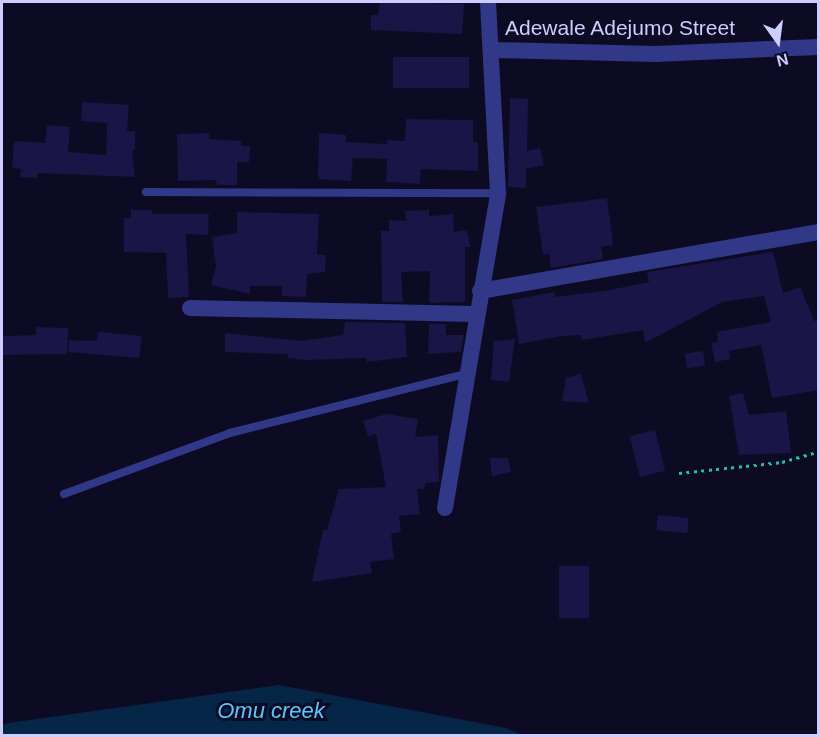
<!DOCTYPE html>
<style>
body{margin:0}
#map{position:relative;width:820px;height:737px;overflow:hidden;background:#0c0b23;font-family:Helvetica,sans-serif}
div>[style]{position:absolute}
.water>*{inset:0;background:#062647}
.building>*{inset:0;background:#191546;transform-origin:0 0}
.path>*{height:3px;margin-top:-1.5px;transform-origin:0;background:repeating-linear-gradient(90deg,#21bfa3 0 3px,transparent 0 7.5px)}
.lane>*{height:8px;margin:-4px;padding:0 4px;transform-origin:4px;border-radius:4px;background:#313887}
.street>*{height:16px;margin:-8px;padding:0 8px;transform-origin:8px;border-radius:8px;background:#313887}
span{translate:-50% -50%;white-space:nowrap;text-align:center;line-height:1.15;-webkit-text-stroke:6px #0c0b23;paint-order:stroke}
.street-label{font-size:21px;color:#cdcdff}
.water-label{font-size:22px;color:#5bc7ff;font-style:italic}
.frame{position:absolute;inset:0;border:3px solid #cdcdff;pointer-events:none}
.north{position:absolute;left:748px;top:12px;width:60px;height:60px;-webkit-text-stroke:4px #0c0b23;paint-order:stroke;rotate:166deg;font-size:16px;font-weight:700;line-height:24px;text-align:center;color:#cdcdff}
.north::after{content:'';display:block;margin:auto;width:21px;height:27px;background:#cdcdff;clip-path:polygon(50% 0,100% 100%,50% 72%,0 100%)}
</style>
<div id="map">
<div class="water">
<div style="clip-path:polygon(279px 685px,506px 728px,522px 735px,2px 735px,2px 725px,8px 723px)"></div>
</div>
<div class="building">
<div style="clip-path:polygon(380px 2px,464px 4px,462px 34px,371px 30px,371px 15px,378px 15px)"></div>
<div style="left:393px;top:57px;width:76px;height:31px"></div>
<div style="clip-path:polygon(510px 98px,528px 99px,527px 151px,540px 148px,544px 165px,526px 169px,526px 188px,508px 187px)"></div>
<div style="clip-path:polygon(82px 102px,129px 105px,127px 131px,135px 131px,135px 150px,132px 150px,135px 177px,38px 173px,37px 178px,20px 177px,21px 169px,12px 168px,14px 141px,45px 143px,47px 125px,70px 127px,68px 152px,106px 155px,107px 123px,81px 121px)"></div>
<div style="clip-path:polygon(406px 119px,473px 120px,473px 142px,478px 142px,478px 171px,421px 169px,420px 184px,386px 182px,387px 159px,353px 158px,351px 181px,318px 179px,319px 133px,346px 135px,346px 142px,387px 144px,388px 140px,405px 141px)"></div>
<div style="clip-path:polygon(209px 133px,209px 139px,241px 141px,241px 146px,250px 146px,249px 162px,237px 162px,237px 185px,217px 185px,216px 180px,178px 181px,177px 134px)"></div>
<div style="clip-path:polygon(607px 198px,613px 245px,601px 247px,603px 259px,551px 268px,549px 254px,543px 254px,536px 207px)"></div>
<div style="clip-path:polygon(131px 210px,152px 210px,152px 214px,209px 214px,208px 235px,186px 234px,189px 297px,168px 298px,166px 253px,124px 252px,124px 218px,131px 218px)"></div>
<div style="clip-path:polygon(429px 210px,429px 216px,453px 214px,454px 232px,467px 230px,470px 247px,465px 247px,465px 302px,429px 303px,430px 271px,401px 272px,403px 302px,382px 302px,381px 231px,389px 231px,389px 220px,406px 221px,405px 211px)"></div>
<div style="clip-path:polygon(237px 212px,319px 214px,317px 255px,326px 255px,325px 272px,307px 274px,306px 297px,282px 296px,282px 286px,250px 286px,250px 294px,211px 285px,216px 266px,212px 237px,237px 233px)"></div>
<div style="clip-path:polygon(773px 252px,783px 293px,800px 287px,814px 321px,819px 320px,819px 390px,772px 398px,761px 345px,729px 351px,730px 359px,715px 362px,711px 343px,718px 342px,717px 332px,771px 322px,764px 296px,722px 302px,645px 343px,643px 330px,582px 340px,581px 335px,561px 336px,519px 344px,512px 300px,554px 292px,555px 297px,604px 291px,649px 282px,647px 272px)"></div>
<div style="clip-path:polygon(345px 322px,405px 323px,407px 357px,367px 362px,366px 358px,305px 360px,288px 358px,288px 354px,225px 352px,225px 333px,301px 341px,343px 335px)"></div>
<div style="clip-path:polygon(429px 324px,446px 324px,446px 335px,464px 335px,461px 352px,428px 354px)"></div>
<div style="clip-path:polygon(36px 327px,68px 328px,67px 354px,2px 355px,2px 336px,36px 335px)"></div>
<div style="clip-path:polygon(98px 332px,142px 336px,139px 358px,68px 352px,69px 340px,97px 341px)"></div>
<div style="clip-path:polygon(515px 339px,509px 382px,491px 380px,494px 341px)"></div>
<div style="left:703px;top:351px;width:15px;height:18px;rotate:82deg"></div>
<div style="clip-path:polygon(581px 374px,589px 403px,562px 401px,566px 378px)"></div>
<div style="clip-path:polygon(743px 393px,749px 415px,786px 411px,791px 453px,739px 455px,729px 396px)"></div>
<div style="clip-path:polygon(386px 414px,418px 419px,415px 437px,438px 435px,439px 482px,426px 483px,424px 489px,417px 489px,420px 514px,399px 516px,401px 532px,391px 534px,394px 559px,370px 562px,372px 573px,312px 582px,323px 530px,327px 530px,339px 489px,386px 487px,376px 434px,368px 436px,363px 421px)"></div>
<div style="left:655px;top:430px;width:42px;height:26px;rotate:76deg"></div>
<div style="clip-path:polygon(490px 458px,508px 458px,511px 472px,492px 476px)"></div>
<div style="left:658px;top:515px;width:31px;height:15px;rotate:6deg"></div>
<div style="left:559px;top:566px;width:30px;height:52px"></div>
</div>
<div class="path">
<div style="left:679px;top:473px;width:104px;rotate:-6.1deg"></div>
<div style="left:782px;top:462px;width:37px;rotate:-16deg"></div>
</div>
<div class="lane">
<div style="left:146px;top:192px;width:352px;rotate:0.2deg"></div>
<div style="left:64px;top:494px;width:177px;rotate:-20.2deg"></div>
<div style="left:230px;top:433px;width:242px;rotate:-14.1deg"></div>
</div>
<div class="street">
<div style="left:493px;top:50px;width:162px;rotate:1.4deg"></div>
<div style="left:655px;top:54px;width:163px;rotate:-2.5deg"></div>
<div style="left:480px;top:291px;width:343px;rotate:-9.9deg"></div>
<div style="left:190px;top:308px;width:285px;rotate:1.2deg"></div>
<div style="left:445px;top:508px;width:319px;rotate:-80.4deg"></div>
<div style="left:498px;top:193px;width:191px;rotate:-93deg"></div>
</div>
<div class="street-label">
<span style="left:620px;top:28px">Adewale Adejumo Street</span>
</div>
<div class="water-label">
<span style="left:271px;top:711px">Omu creek</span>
</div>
<div class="frame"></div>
<div class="north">N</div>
</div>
